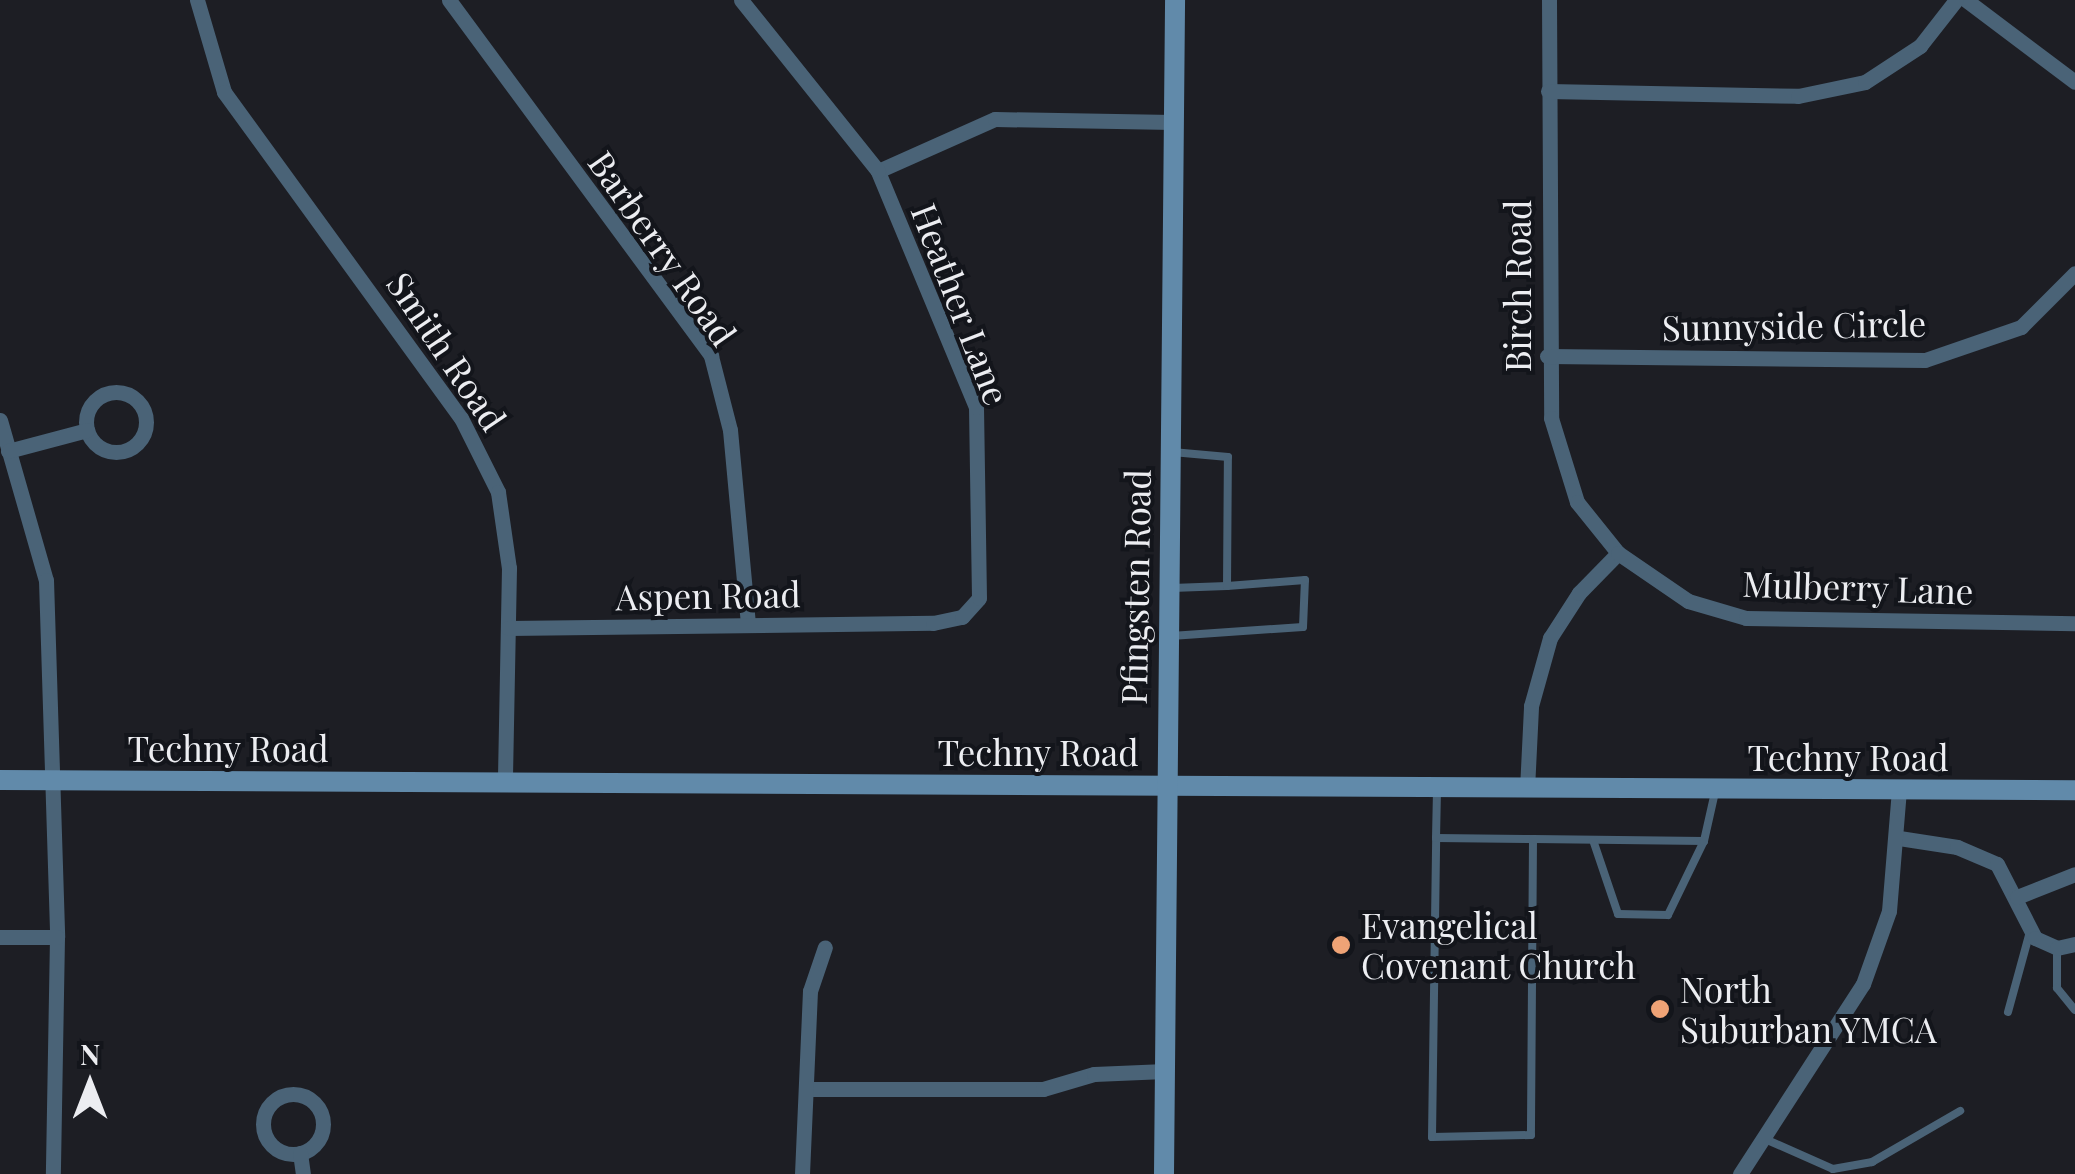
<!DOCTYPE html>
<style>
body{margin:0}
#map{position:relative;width:2075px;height:1174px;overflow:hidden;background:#1d1e24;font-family:"Playfair Display",serif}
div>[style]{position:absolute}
.lane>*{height:8px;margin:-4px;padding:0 4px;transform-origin:4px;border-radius:4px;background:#4a6377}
.street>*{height:15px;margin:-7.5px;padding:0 7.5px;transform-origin:7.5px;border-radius:7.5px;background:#4a6377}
.street>.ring{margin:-7.5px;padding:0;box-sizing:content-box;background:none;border:15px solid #4a6377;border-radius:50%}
.secondary>*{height:20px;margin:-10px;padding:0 10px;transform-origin:10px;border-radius:10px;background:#618aaa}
.dots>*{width:28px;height:28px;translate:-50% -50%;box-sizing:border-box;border:5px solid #13151b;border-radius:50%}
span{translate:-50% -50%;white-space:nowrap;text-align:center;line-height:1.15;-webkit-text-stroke:8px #13151b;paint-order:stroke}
.street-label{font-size:35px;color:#ecedf1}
.poi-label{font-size:35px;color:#ecedf1}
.left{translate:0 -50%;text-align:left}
.north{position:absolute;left:40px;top:1034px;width:100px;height:100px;-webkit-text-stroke:8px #13151b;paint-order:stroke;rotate:0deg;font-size:28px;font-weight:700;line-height:40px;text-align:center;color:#ecedf1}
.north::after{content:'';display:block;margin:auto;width:35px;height:45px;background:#ecedf1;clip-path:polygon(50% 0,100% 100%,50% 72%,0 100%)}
</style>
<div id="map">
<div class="lane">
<div style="left:1172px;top:588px;width:55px;rotate:-2.1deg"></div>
<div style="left:1171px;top:636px;width:132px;rotate:-3.9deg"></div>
<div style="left:1303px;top:627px;width:47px;rotate:-87.6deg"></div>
<div style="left:1305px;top:580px;width:78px;rotate:175.6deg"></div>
<div style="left:1227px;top:586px;width:129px;rotate:-89.6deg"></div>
<div style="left:1228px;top:457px;width:56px;rotate:-174.9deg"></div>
<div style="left:1436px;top:838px;width:97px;rotate:0.6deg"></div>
<div style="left:1533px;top:839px;width:296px;rotate:90.4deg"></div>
<div style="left:1531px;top:1135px;width:99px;rotate:178.8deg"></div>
<div style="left:1432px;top:1137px;width:299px;rotate:-89.2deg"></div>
<div style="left:1436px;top:838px;width:49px;rotate:-88.8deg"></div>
<div style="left:1533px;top:839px;width:171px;rotate:0.7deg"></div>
<div style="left:1593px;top:840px;width:78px;rotate:71.3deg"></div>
<div style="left:1618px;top:914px;width:50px;rotate:1.1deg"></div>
<div style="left:1668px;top:915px;width:82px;rotate:-64.1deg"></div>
<div style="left:1704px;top:841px;width:50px;rotate:-77.3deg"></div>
<div style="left:2057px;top:948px;width:40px;rotate:90deg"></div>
<div style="left:2057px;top:988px;width:28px;rotate:51deg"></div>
<div style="left:2008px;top:1012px;width:80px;rotate:-74.7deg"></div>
<div style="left:1765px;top:1139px;width:74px;rotate:23.8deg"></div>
<div style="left:1833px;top:1169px;width:40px;rotate:-10deg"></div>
<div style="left:1872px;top:1162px;width:102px;rotate:-30.1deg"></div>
</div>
<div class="street">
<div style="left:197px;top:0;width:96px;rotate:73.6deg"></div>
<div style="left:224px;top:92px;width:403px;rotate:54deg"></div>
<div style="left:461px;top:418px;width:83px;rotate:63.4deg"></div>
<div style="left:498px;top:492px;width:77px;rotate:81.8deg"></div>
<div style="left:509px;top:568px;width:214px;rotate:91.1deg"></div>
<div style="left:449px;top:0;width:442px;rotate:53.6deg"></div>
<div style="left:711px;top:356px;width:76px;rotate:75.6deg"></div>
<div style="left:730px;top:430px;width:195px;rotate:84.7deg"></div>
<div style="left:1549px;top:0;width:418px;rotate:89.7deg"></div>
<div style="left:1551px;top:418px;width:88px;rotate:72.8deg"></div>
<div style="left:1577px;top:502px;width:65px;rotate:51.2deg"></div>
<div style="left:1966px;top:0;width:136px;rotate:37deg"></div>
<div style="left:1548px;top:91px;width:250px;rotate:1.1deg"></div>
<div style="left:1798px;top:96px;width:68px;rotate:-11.8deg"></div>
<div style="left:1865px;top:82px;width:66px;rotate:-33.2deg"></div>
<div style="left:1920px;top:46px;width:58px;rotate:-52deg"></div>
<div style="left:878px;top:171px;width:128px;rotate:-24deg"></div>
<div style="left:995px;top:119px;width:178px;rotate:1deg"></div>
<div style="left:1547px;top:356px;width:378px;rotate:0.6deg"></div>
<div style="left:1925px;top:360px;width:102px;rotate:-19deg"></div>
<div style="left:2021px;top:327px;width:76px;rotate:-45deg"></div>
<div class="ring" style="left:86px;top:392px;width:45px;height:45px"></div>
<div style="left:0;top:420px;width:166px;rotate:74deg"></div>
<div style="left:46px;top:580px;width:357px;rotate:88.2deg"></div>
<div style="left:57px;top:937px;width:237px;rotate:91deg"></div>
<div style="left:8px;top:451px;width:82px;rotate:-14.9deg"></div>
<div style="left:508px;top:628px;width:425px;rotate:-0.7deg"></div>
<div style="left:933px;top:623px;width:30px;rotate:-12deg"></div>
<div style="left:962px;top:617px;width:25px;rotate:-48deg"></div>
<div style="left:979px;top:598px;width:191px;rotate:-90.9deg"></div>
<div style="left:976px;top:407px;width:256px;rotate:-112.6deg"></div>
<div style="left:878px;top:171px;width:219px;rotate:-128.7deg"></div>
<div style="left:1527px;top:789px;width:83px;rotate:-87.2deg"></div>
<div style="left:1531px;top:706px;width:71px;rotate:-74.4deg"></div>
<div style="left:1550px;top:638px;width:54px;rotate:-57.2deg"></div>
<div style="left:1579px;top:593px;width:56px;rotate:-45.7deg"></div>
<div style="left:1618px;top:553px;width:85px;rotate:34.4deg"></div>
<div style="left:1688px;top:601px;width:60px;rotate:16.3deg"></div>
<div style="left:1746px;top:618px;width:329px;rotate:0.9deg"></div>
<div style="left:1899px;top:838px;width:59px;rotate:8.8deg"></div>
<div style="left:1957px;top:847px;width:43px;rotate:23deg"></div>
<div style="left:1997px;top:864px;width:83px;rotate:62.8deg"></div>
<div style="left:2035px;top:938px;width:24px;rotate:24deg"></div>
<div style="left:2057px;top:948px;width:18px;rotate:-13deg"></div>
<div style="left:2017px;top:897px;width:62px;rotate:-21.6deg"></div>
<div style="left:0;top:937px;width:57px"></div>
<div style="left:809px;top:1089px;width:234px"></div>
<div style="left:1043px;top:1089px;width:53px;rotate:-16.4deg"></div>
<div style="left:1094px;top:1074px;width:71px;rotate:-2.4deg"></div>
<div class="ring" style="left:263px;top:1094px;width:45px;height:45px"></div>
<div style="left:300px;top:1153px;width:21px;rotate:82deg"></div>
<div style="left:802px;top:1174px;width:183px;rotate:-87.5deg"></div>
<div style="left:810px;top:991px;width:46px;rotate:-71.2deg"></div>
<div style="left:1740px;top:1174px;width:226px;rotate:-57.1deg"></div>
<div style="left:1863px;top:984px;width:77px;rotate:-70.4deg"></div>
<div style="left:1889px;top:911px;width:121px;rotate:-85.3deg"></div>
</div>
<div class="secondary">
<div style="left:0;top:780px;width:2075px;rotate:0.28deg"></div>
<div style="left:1164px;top:1174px;width:1174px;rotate:-89.46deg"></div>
</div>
<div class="dots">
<div style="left:1341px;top:945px;background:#efa376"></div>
<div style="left:1660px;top:1009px;background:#efa376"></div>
</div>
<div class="street-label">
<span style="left:663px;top:248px;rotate:55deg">Barberry Road</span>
<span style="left:1517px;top:286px;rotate:-90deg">Birch Road</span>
<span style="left:961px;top:304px;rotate:69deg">Heather Lane</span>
<span style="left:1794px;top:325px;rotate:-1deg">Sunnyside Circle</span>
<span style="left:447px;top:351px;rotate:56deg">Smith Road</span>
<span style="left:1135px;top:587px;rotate:-89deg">Pfingsten Road</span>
<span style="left:1858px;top:587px;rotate:2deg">Mulberry Lane</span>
<span style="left:708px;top:595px;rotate:-1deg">Aspen Road</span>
<span style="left:228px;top:748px">Techny Road</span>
<span style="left:1038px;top:752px">Techny Road</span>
<span style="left:1848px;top:757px">Techny Road</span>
</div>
<div class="poi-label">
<span class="left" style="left:1361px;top:945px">Evangelical<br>Covenant Church</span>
<span class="left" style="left:1680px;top:1009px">North<br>Suburban YMCA</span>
</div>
<div class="north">N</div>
</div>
